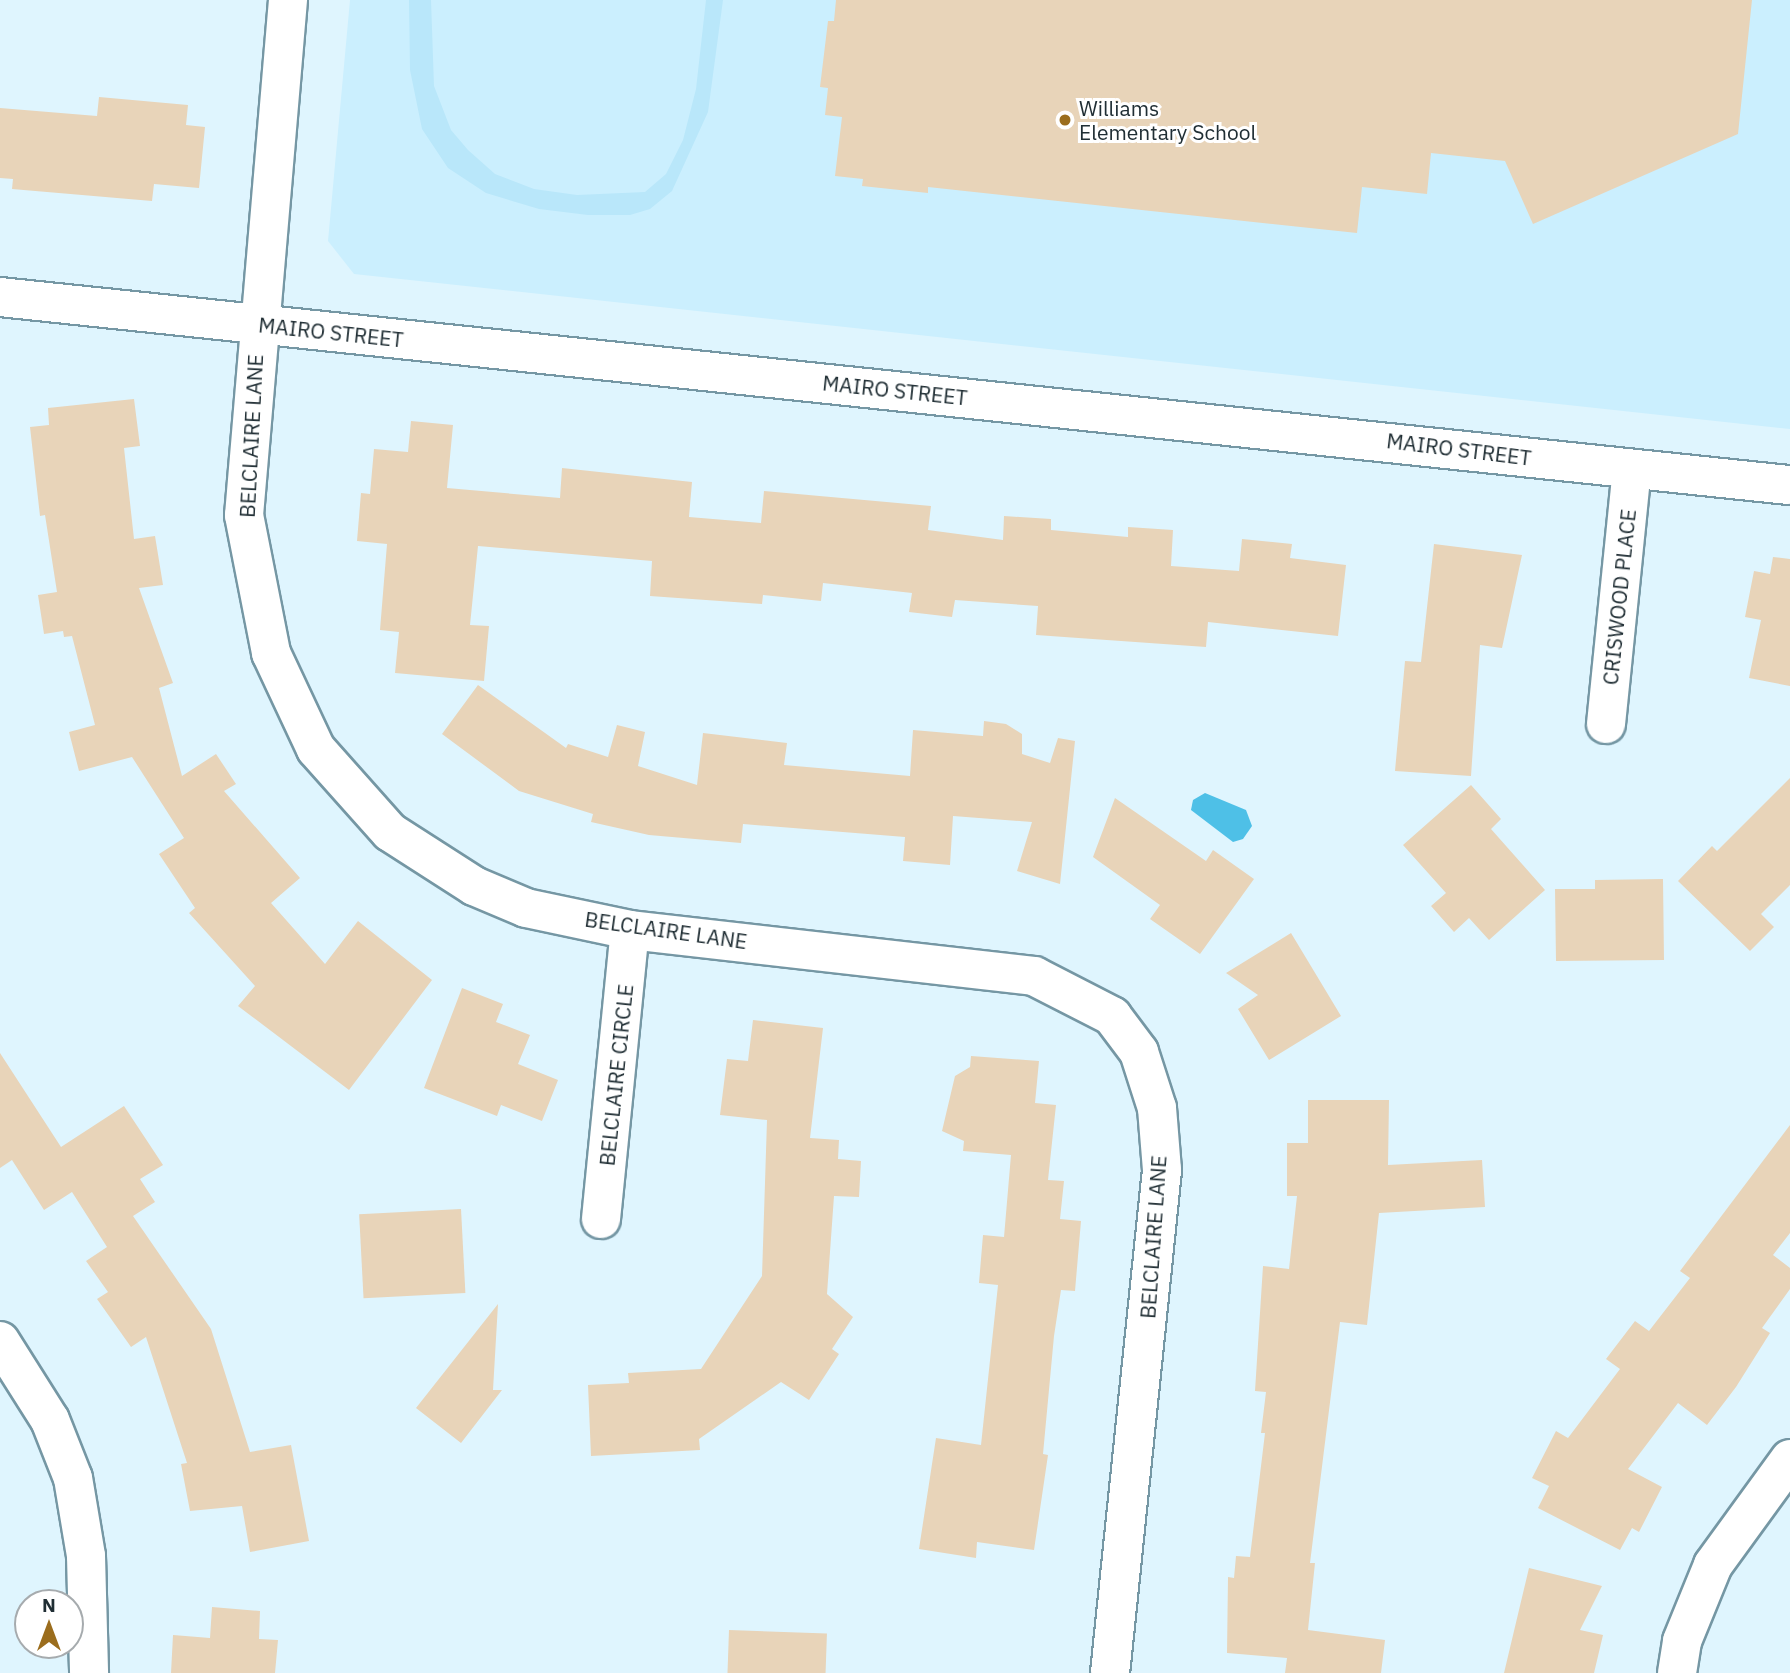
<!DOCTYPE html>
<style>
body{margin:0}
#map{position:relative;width:1790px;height:1673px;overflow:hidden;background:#dff5fe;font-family:"IBM Plex Sans",sans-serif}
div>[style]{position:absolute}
.built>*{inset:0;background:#cbeffe}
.green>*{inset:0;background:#b9e7fa}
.water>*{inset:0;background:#4ec0e7}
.building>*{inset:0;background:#e8d4b9;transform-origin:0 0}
.roads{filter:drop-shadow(2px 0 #7597a4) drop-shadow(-2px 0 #7597a4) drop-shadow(0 2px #7597a4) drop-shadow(0 -2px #7597a4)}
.minor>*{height:38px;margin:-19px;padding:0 19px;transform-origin:19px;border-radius:19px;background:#fff}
.dots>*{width:19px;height:19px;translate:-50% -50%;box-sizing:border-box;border:4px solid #fff;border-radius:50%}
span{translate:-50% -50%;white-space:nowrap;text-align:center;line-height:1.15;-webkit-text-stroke:6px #fff;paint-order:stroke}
.poi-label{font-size:21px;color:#202e34}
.left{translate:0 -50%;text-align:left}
.street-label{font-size:21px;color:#202e34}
.north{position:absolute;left:14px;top:1589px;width:70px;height:70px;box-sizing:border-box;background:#fff;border:2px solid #a6abae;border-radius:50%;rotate:0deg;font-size:19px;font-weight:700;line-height:28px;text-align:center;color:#202e34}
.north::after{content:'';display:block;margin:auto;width:24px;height:32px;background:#9b6d1d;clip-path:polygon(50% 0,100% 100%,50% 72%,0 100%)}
</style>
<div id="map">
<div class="built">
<div style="clip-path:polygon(350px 0,1790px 0,1790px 429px,354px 274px,328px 241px)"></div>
</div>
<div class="green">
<div style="clip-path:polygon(409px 0,431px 0,434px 86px,451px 130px,468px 150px,495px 174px,534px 189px,577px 195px,645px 192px,666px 174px,683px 140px,696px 89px,706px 0,723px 0,708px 112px,672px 191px,650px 209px,630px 215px,588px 215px,539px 209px,486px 193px,448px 168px,422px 129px,410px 70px)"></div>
</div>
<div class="water">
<div style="clip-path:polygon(1205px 793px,1246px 810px,1252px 826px,1243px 839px,1233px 842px,1191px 810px,1193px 800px)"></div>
</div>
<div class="building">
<div style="clip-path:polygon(836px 0,1752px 0,1738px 134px,1533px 224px,1505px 161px,1431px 153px,1427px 194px,1362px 187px,1357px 233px,928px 187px,928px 193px,862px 186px,863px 179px,835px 176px,842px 117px,825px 115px,828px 88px,820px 87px,828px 21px,834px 21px)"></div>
<div style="clip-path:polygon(99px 97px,188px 105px,186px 125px,205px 127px,199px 188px,154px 184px,152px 201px,12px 189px,13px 179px,0 178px,0 108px,97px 116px)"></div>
<div style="clip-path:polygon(134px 399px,140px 446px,124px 448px,134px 539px,155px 536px,163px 585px,139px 588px,173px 683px,159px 688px,182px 776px,216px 754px,236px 784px,224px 791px,300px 878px,271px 903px,325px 964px,358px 921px,432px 980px,349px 1090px,238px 1006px,255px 986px,189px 913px,195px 908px,159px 854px,184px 838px,132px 757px,79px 771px,69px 732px,95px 725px,72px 636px,64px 637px,63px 631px,44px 634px,38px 595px,57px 592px,45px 515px,40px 516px,30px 427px,49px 425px,48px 408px)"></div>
<div style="clip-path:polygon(411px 421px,453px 425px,447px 488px,560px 498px,562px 468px,692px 482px,689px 517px,761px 523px,764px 491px,931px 506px,928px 530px,1003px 540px,1004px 516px,1051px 519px,1051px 530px,1128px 537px,1128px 527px,1173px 530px,1171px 566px,1239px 571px,1242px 539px,1292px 544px,1290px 558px,1346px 565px,1338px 636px,1208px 622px,1206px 647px,1036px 635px,1038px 606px,955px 600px,952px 617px,909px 612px,912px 593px,823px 583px,821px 601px,763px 595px,762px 604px,650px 596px,652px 561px,478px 546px,470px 625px,489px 626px,484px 681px,395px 673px,399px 632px,380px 630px,387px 544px,357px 541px,361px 493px,370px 494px,374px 449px,408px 452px)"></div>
<div style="clip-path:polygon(1434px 544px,1522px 555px,1502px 648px,1480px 645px,1471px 776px,1395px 771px,1405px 661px,1421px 662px)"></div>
<div style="clip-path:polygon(1773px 557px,1790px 559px,1790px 686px,1749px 678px,1761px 620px,1745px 617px,1754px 571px,1770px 574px)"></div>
<div style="clip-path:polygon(478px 685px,566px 748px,568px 744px,608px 757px,617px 725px,645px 732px,638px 766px,697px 785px,703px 733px,787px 743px,784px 765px,910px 776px,913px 730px,983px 736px,984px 721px,1006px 724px,1022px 734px,1022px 754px,1050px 763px,1058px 738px,1075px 741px,1060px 884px,1017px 871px,1032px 822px,953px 816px,950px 865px,903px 861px,905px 837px,743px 824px,741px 843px,649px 835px,591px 822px,593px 814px,519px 791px,442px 734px)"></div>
<div style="clip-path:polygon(1790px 778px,1790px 885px,1761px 914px,1774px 927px,1750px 951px,1678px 881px,1712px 846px,1717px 851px)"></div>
<div style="clip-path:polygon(1471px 785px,1501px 819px,1491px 829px,1545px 890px,1489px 940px,1469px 918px,1454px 932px,1431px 906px,1446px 893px,1403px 845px)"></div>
<div style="clip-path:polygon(1115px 798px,1206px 861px,1213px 850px,1254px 879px,1200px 954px,1150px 919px,1160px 905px,1093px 857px)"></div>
<div style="clip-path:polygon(1663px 879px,1664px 960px,1556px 961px,1555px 889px,1595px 889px,1595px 880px)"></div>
<div style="clip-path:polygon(1291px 933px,1341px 1016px,1269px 1060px,1238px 1009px,1258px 995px,1226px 973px)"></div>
<div style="clip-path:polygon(462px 988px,503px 1004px,496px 1022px,530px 1035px,518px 1064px,558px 1080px,542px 1121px,501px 1105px,497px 1116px,424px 1088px)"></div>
<div style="clip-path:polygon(753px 1020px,823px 1028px,810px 1138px,839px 1140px,838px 1159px,861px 1161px,859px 1197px,834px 1196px,827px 1294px,853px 1317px,832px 1349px,839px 1354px,809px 1400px,781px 1382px,699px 1439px,700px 1450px,591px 1456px,588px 1385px,629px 1383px,628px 1373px,701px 1369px,762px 1276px,767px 1120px,720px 1115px,727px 1059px,748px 1061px)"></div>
<div style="clip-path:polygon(0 1053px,61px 1147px,124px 1106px,163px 1165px,140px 1179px,155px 1202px,133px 1216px,211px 1329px,250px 1452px,291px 1445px,309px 1541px,250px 1552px,242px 1506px,190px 1511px,181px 1464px,187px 1463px,146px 1337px,131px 1347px,97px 1299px,108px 1292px,86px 1261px,107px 1247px,72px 1192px,44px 1210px,12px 1160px,0 1168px)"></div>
<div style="clip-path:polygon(971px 1056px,1039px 1061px,1035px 1103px,1056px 1105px,1048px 1180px,1064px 1181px,1060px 1219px,1081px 1221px,1075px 1291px,1061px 1290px,1054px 1336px,1043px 1454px,1048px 1455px,1034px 1550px,977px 1542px,976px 1558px,919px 1549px,936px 1438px,981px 1445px,998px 1285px,979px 1283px,983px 1235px,1004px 1237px,1011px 1155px,963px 1151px,964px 1141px,942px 1131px,955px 1076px,970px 1067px)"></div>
<div style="clip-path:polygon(1308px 1100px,1389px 1100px,1388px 1165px,1482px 1160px,1485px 1207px,1379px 1213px,1367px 1325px,1340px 1322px,1310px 1563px,1315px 1563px,1308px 1630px,1385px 1640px,1381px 1673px,1285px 1673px,1287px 1658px,1227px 1653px,1228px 1577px,1234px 1578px,1236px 1556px,1250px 1557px,1265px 1433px,1261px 1433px,1266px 1392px,1255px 1391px,1263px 1266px,1289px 1269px,1297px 1196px,1287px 1196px,1287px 1143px,1308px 1143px)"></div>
<div style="clip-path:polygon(1790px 1125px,1790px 1233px,1773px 1255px,1790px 1268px,1790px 1289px,1762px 1328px,1770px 1333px,1736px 1387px,1707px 1425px,1678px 1403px,1628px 1469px,1662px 1487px,1639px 1532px,1632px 1528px,1620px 1550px,1538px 1508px,1549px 1486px,1532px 1478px,1556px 1431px,1568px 1438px,1620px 1369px,1606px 1359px,1635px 1321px,1649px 1331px,1690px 1278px,1680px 1271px)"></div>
<div style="left:461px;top:1209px;width:84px;height:102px;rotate:87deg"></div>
<div style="clip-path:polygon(498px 1304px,493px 1390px,502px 1390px,461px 1443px,416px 1408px)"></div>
<div style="clip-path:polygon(1529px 1568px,1602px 1586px,1580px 1630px,1603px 1635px,1594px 1673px,1504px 1673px)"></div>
<div style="clip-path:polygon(212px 1607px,260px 1611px,259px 1639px,278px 1640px,275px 1673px,171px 1673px,173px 1635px,210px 1638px)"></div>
<div style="left:729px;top:1630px;width:98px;height:43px;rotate:2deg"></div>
</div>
<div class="roads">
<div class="minor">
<div style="left:288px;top:0;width:517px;rotate:94.88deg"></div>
<div style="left:244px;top:515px;width:141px;rotate:78.9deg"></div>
<div style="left:271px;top:653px;width:106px;rotate:64.9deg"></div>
<div style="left:316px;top:749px;width:111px;rotate:48.3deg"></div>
<div style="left:390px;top:832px;width:100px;rotate:32.7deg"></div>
<div style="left:474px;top:886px;width:56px;rotate:22.9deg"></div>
<div style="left:526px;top:908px;width:106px;rotate:11.9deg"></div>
<div style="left:630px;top:930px;width:407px;rotate:6.5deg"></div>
<div style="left:1034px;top:976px;width:88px;rotate:27.1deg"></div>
<div style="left:1112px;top:1016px;width:45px;rotate:53.1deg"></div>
<div style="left:1139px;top:1052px;width:59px;rotate:72.2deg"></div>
<div style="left:1157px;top:1108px;width:62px;rotate:85.4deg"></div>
<div style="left:1162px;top:1170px;width:506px;rotate:95.9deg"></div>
<div style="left:0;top:297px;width:1800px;rotate:6deg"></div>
<div style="left:1606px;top:724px;width:255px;rotate:-84.2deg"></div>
<div style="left:601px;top:1219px;width:290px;rotate:-84.3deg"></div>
<div style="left:0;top:1341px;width:93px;rotate:57.7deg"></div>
<div style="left:50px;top:1420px;width:62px;rotate:68.4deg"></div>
<div style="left:73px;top:1478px;width:79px;rotate:80.5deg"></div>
<div style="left:86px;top:1556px;width:117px;rotate:88.5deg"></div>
<div style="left:1677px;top:1673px;width:32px;rotate:-81deg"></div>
<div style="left:1682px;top:1641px;width:82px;rotate:-67.8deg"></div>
<div style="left:1713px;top:1565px;width:131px;rotate:-54deg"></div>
</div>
</div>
<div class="dots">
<div style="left:1065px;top:120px;background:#9b6d1d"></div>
</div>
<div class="poi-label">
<span class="left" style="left:1079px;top:120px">Williams<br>Elementary School</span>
</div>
<div class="street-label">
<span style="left:331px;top:332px;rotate:6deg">MAIRO STREET</span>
<span style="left:895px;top:390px;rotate:6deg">MAIRO STREET</span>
<span style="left:251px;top:436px;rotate:-87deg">BELCLAIRE LANE</span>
<span style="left:1459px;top:449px;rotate:7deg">MAIRO STREET</span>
<span style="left:1619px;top:597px;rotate:-84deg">CRISWOOD PLACE</span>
<span style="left:666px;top:930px;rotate:8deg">BELCLAIRE LANE</span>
<span style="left:616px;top:1075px;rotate:-84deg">BELCLAIRE CIRCLE</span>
<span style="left:1153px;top:1237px;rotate:-86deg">BELCLAIRE LANE</span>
</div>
<div class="north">N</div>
</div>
